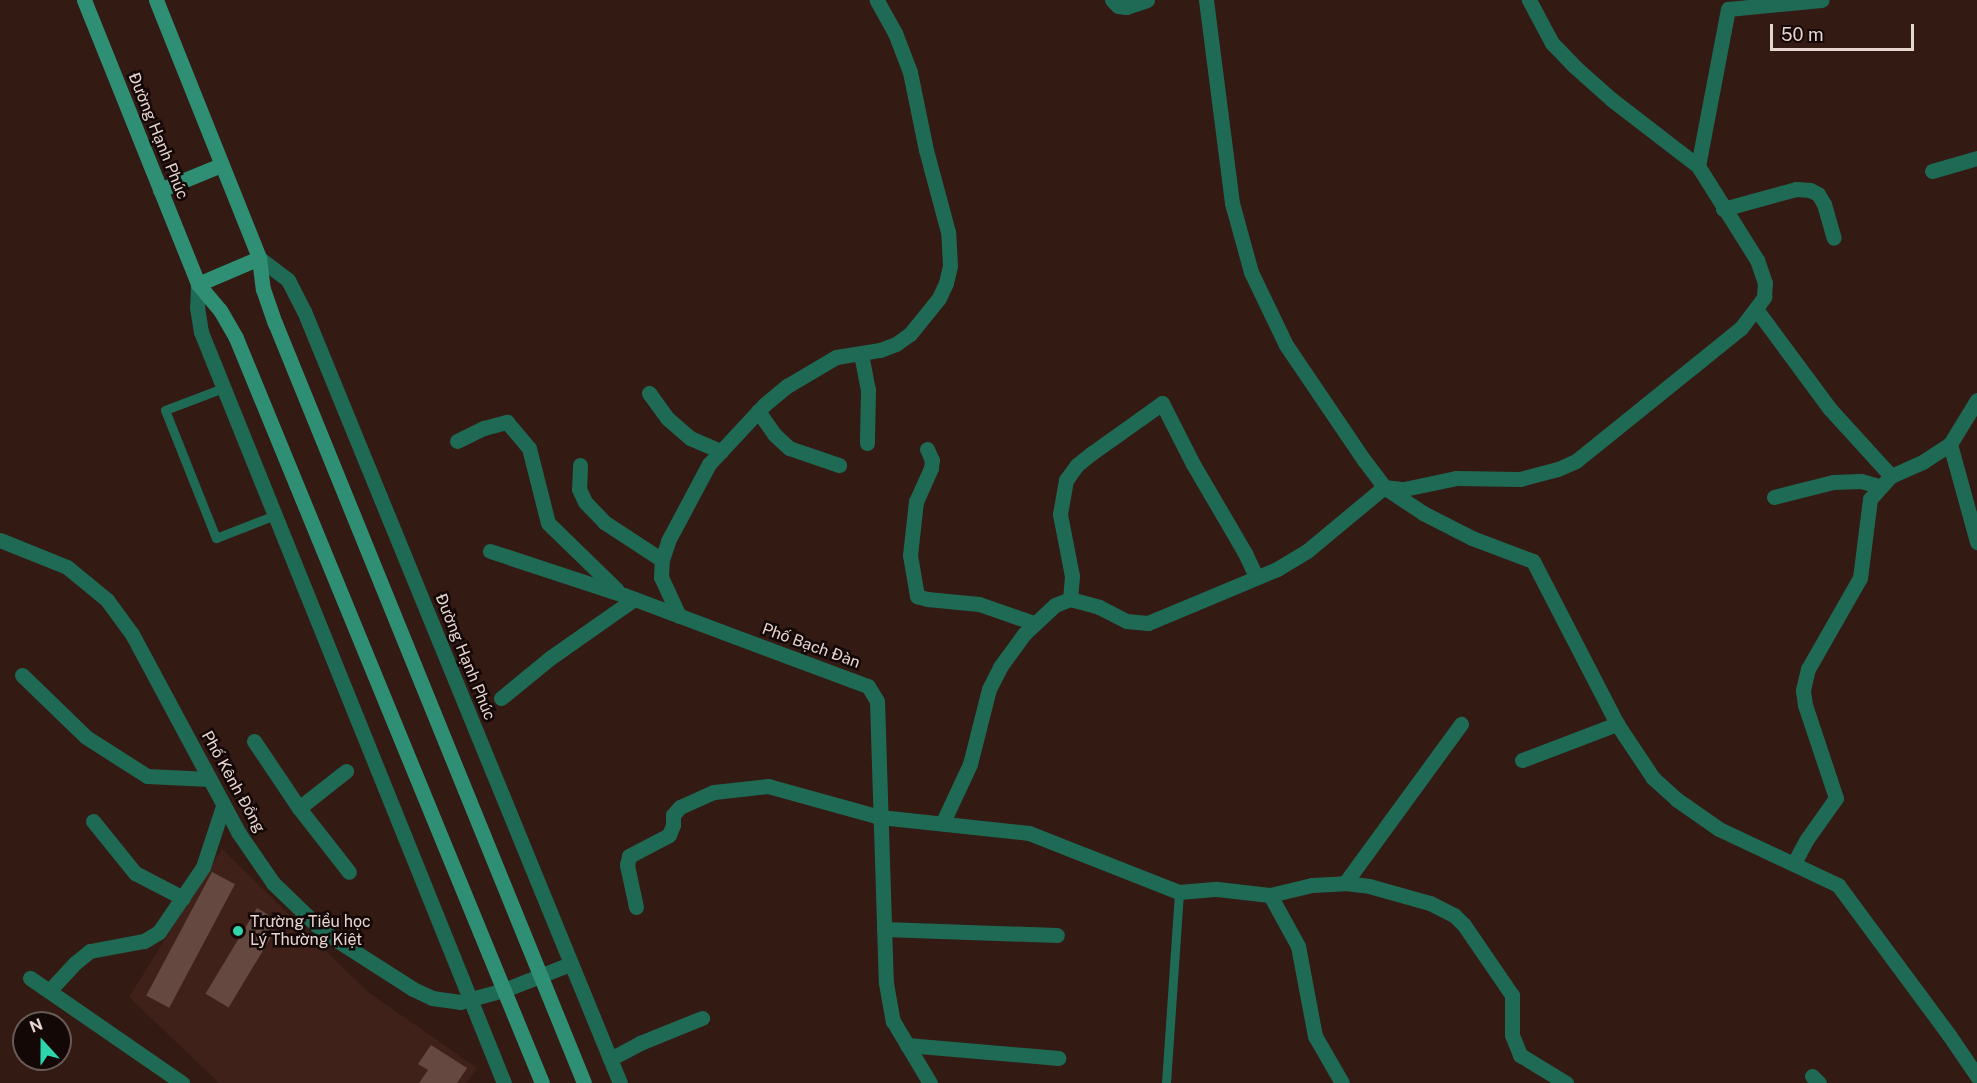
<!DOCTYPE html>
<meta charset="utf-8">
<style>
body{margin:0}
#map{position:relative;width:1977px;height:1083px;overflow:hidden;background:#331a13;font-family:"Public Sans",sans-serif}
div>[style]{position:absolute}
.built>*{inset:0;background:#402119}
.building>*{inset:0;background:#654941;transform-origin:0 0}
.service>*{height:9px;margin:-4.5px;padding:0 4.5px;transform-origin:4.5px;border-radius:4.5px;background:#1e6a55}
.minor>*{height:15px;margin:-7.5px;padding:0 7.5px;transform-origin:7.5px;border-radius:7.5px;background:#1e6a55}
.secondary>*{height:15px;margin:-7.5px;padding:0 7.5px;transform-origin:7.5px;border-radius:7.5px;background:#2f8f74}
.dots>*{width:16px;height:16px;translate:-50% -50%;box-sizing:border-box;border:3px solid #130806;border-radius:50%}
span{translate:-50% -50%;white-space:nowrap;text-align:center;line-height:1.15;-webkit-text-stroke:5px #130806;paint-order:stroke}
.street-label{font-size:16px;color:#e7d5d0}
.poi-label{font-size:16px;color:#e7d5d0}
.left{translate:0 -50%;text-align:left}
.north{position:absolute;left:12px;top:1011px;width:60px;height:60px;box-sizing:border-box;background:#130806;border:2px solid #685a57;border-radius:50%;rotate:339deg;font-size:16px;font-weight:700;line-height:24px;text-align:center;color:#e7d5d0}
.north::after{content:'';display:block;margin:auto;width:21px;height:27px;background:#2ed4aa;clip-path:polygon(50% 0,100% 100%,50% 72%,0 100%)}
.scale{position:absolute;left:1770px;top:24px;width:144px;height:27px;box-sizing:border-box;border:3px solid #e7d5d0;border-top:0;padding-left:8px;font-size:18px;line-height:21px;white-space:nowrap;color:#e7d5d0;-webkit-text-stroke:4px #130806;paint-order:stroke}
</style>
<div id="map">
<div class="built">
<div style="clip-path:polygon(222px 849px,368px 992px,477px 1068px,466px 1083px,219px 1083px,129px 997px)"></div>
</div>
<div class="building">
<div style="left:212px;top:872px;width:26px;height:140px;rotate:28deg"></div>
<div style="left:257px;top:908px;width:27px;height:100px;rotate:31deg"></div>
<div style="clip-path:polygon(431px 1045px,467px 1068px,457px 1083px,419px 1083px,428px 1070px,418px 1064px)"></div>
</div>
<div class="service">
<div style="left:223px;top:388px;width:62px;rotate:159.2deg"></div>
<div style="left:165px;top:410px;width:138px;rotate:68.3deg"></div>
<div style="left:216px;top:538px;width:63px;rotate:-21.3deg"></div>
<div style="left:1166px;top:1083px;width:191px;rotate:-86.1deg"></div>
</div>
<div class="minor">
<div style="left:1112px;top:0;width:8px;rotate:45deg"></div>
<div style="left:1118px;top:6px;width:8px;rotate:7deg"></div>
<div style="left:1126px;top:7px;width:22px;rotate:-18deg"></div>
<div style="left:1206px;top:0;width:205px;rotate:82.7deg"></div>
<div style="left:1232px;top:203px;width:72px;rotate:74.6deg"></div>
<div style="left:1251px;top:272px;width:81px;rotate:64.4deg"></div>
<div style="left:1286px;top:345px;width:139px;rotate:55.9deg"></div>
<div style="left:1364px;top:460px;width:34px;rotate:53deg"></div>
<div style="left:1384px;top:487px;width:47px;rotate:33.7deg"></div>
<div style="left:1423px;top:513px;width:55px;rotate:27deg"></div>
<div style="left:1472px;top:538px;width:65px;rotate:20.7deg"></div>
<div style="left:1533px;top:561px;width:183px;rotate:62.7deg"></div>
<div style="left:1617px;top:724px;width:65px;rotate:56.3deg"></div>
<div style="left:1653px;top:778px;width:31px;rotate:42deg"></div>
<div style="left:1676px;top:799px;width:52px;rotate:34.9deg"></div>
<div style="left:1719px;top:829px;width:132px;rotate:25.2deg"></div>
<div style="left:1838px;top:885px;width:187px;rotate:53.5deg"></div>
<div style="left:1949px;top:1035px;width:50px;rotate:55.7deg"></div>
<div style="left:1529px;top:0;width:49px;rotate:61.9deg"></div>
<div style="left:1552px;top:43px;width:32px;rotate:46deg"></div>
<div style="left:1574px;top:66px;width:50px;rotate:41.7deg"></div>
<div style="left:1611px;top:99px;width:110px;rotate:37.6deg"></div>
<div style="left:1932px;top:171px;width:47px;rotate:-16.1deg"></div>
<div style="left:1723px;top:209px;width:76px;rotate:-15.3deg"></div>
<div style="left:1796px;top:189px;width:14px;rotate:4deg"></div>
<div style="left:1810px;top:190px;width:9px;rotate:27deg"></div>
<div style="left:1818px;top:194px;width:12px;rotate:59deg"></div>
<div style="left:1824px;top:204px;width:35px;rotate:74deg"></div>
<div style="left:259px;top:258px;width:36px;rotate:37deg"></div>
<div style="left:288px;top:280px;width:35px;rotate:63deg"></div>
<div style="left:304px;top:311px;width:834px;rotate:67.74deg"></div>
<div style="left:198px;top:284px;width:23px;rotate:92deg"></div>
<div style="left:197px;top:307px;width:25px;rotate:81deg"></div>
<div style="left:201px;top:332px;width:810px;rotate:68.03deg"></div>
<div style="left:1756px;top:309px;width:124px;rotate:53.5deg"></div>
<div style="left:1830px;top:409px;width:91px;rotate:47.7deg"></div>
<div style="left:861px;top:354px;width:36px;rotate:79deg"></div>
<div style="left:868px;top:389px;width:54px;rotate:91.1deg"></div>
<div style="left:649px;top:393px;width:31px;rotate:54deg"></div>
<div style="left:667px;top:418px;width:30px;rotate:41deg"></div>
<div style="left:690px;top:438px;width:34px;rotate:23deg"></div>
<div style="left:1977px;top:400px;width:52px;rotate:121.5deg"></div>
<div style="left:1950px;top:444px;width:102px;rotate:74.6deg"></div>
<div style="left:758px;top:411px;width:29px;rotate:55deg"></div>
<div style="left:775px;top:435px;width:19px;rotate:43deg"></div>
<div style="left:789px;top:448px;width:53px;rotate:18.8deg"></div>
<div style="left:457px;top:441px;width:30px;rotate:-26deg"></div>
<div style="left:484px;top:428px;width:24px;rotate:-15deg"></div>
<div style="left:507px;top:422px;width:34px;rotate:50deg"></div>
<div style="left:529px;top:448px;width:77px;rotate:75.8deg"></div>
<div style="left:548px;top:523px;width:96px;rotate:44.2deg"></div>
<div style="left:927px;top:449px;width:12px;rotate:66deg"></div>
<div style="left:932px;top:460px;width:8px;rotate:97deg"></div>
<div style="left:931px;top:468px;width:36px;rotate:114deg"></div>
<div style="left:916px;top:501px;width:54px;rotate:96.3deg"></div>
<div style="left:910px;top:555px;width:42px;rotate:80.3deg"></div>
<div style="left:917px;top:596px;width:10px;rotate:17deg"></div>
<div style="left:927px;top:599px;width:52px;rotate:5.5deg"></div>
<div style="left:979px;top:604px;width:58px;rotate:19.1deg"></div>
<div style="left:580px;top:465px;width:24px;rotate:92deg"></div>
<div style="left:579px;top:489px;width:14px;rotate:65deg"></div>
<div style="left:585px;top:502px;width:28px;rotate:46deg"></div>
<div style="left:604px;top:522px;width:69px;rotate:33.2deg"></div>
<div style="left:1774px;top:497px;width:61px;rotate:-14.3deg"></div>
<div style="left:1833px;top:482px;width:28px;rotate:-2deg"></div>
<div style="left:1861px;top:481px;width:19px;rotate:16deg"></div>
<div style="left:0;top:540px;width:72px;rotate:21.9deg"></div>
<div style="left:67px;top:567px;width:52px;rotate:39.5deg"></div>
<div style="left:107px;top:600px;width:42px;rotate:53.7deg"></div>
<div style="left:132px;top:634px;width:225px;rotate:61.8deg"></div>
<div style="left:238px;top:832px;width:62px;rotate:55.5deg"></div>
<div style="left:273px;top:883px;width:71px;rotate:43.9deg"></div>
<div style="left:324px;top:932px;width:106px;rotate:32.6deg"></div>
<div style="left:413px;top:989px;width:21px;rotate:25deg"></div>
<div style="left:432px;top:998px;width:28px;rotate:8deg"></div>
<div style="left:460px;top:1002px;width:46px;rotate:-15.3deg"></div>
<div style="left:504px;top:990px;width:71px;rotate:-21.5deg"></div>
<div style="left:490px;top:551px;width:141px;rotate:18.2deg"></div>
<div style="left:624px;top:595px;width:260px;rotate:20.5deg"></div>
<div style="left:868px;top:686px;width:17px;rotate:59deg"></div>
<div style="left:877px;top:701px;width:282px;rotate:88.2deg"></div>
<div style="left:886px;top:983px;width:39px;rotate:80deg"></div>
<div style="left:893px;top:1021px;width:72px;rotate:59.2deg"></div>
<div style="left:1070px;top:599px;width:23px;rotate:-85deg"></div>
<div style="left:1072px;top:576px;width:63px;rotate:-101deg"></div>
<div style="left:1060px;top:514px;width:35px;rotate:-80deg"></div>
<div style="left:1066px;top:480px;width:19px;rotate:-54deg"></div>
<div style="left:1077px;top:465px;width:19px;rotate:-39deg"></div>
<div style="left:1092px;top:453px;width:86px;rotate:-35.5deg"></div>
<div style="left:1162px;top:403px;width:68px;rotate:63.1deg"></div>
<div style="left:1193px;top:464px;width:103px;rotate:59.7deg"></div>
<div style="left:1245px;top:553px;width:26px;rotate:65deg"></div>
<div style="left:679px;top:616px;width:43px;rotate:-114.8deg"></div>
<div style="left:661px;top:577px;width:17px;rotate:-87deg"></div>
<div style="left:662px;top:560px;width:20px;rotate:-72deg"></div>
<div style="left:668px;top:541px;width:87px;rotate:-62deg"></div>
<div style="left:709px;top:464px;width:81px;rotate:-47deg"></div>
<div style="left:764px;top:405px;width:30px;rotate:-40deg"></div>
<div style="left:787px;top:386px;width:57px;rotate:-30.6deg"></div>
<div style="left:836px;top:357px;width:45px;rotate:-9deg"></div>
<div style="left:880px;top:350px;width:17px;rotate:-21deg"></div>
<div style="left:896px;top:344px;width:17px;rotate:-36deg"></div>
<div style="left:910px;top:334px;width:46px;rotate:-51.1deg"></div>
<div style="left:939px;top:298px;width:17px;rotate:-65deg"></div>
<div style="left:946px;top:283px;width:17px;rotate:-77deg"></div>
<div style="left:950px;top:266px;width:34px;rotate:-93deg"></div>
<div style="left:948px;top:232px;width:85px;rotate:-105deg"></div>
<div style="left:926px;top:150px;width:80px;rotate:-101.6deg"></div>
<div style="left:910px;top:72px;width:42px;rotate:-111deg"></div>
<div style="left:895px;top:33px;width:38px;rotate:-119deg"></div>
<div style="left:22px;top:675px;width:89px;rotate:44.1deg"></div>
<div style="left:86px;top:737px;width:72px;rotate:32.6deg"></div>
<div style="left:147px;top:776px;width:62px;rotate:2.8deg"></div>
<div style="left:501px;top:698px;width:63px;rotate:-39.2deg"></div>
<div style="left:550px;top:658px;width:103px;rotate:-35.1deg"></div>
<div style="left:254px;top:741px;width:81px;rotate:56.1deg"></div>
<div style="left:299px;top:808px;width:81px;rotate:52deg"></div>
<div style="left:1522px;top:760px;width:102px;rotate:-20.8deg"></div>
<div style="left:299px;top:808px;width:60px;rotate:-38.2deg"></div>
<div style="left:93px;top:821px;width:67px;rotate:51.1deg"></div>
<div style="left:135px;top:873px;width:54px;rotate:27.5deg"></div>
<div style="left:943px;top:822px;width:64px;rotate:-65deg"></div>
<div style="left:970px;top:764px;width:77px;rotate:-75.8deg"></div>
<div style="left:989px;top:689px;width:25px;rotate:-63deg"></div>
<div style="left:1000px;top:667px;width:41px;rotate:-54deg"></div>
<div style="left:1024px;top:634px;width:42px;rotate:-43.1deg"></div>
<div style="left:1055px;top:605px;width:16px;rotate:-22deg"></div>
<div style="left:1070px;top:599px;width:30px;rotate:15deg"></div>
<div style="left:1099px;top:607px;width:30px;rotate:27deg"></div>
<div style="left:1126px;top:621px;width:22px;rotate:5deg"></div>
<div style="left:1148px;top:623px;width:140px;rotate:-22.7deg"></div>
<div style="left:1277px;top:569px;width:35px;rotate:-31deg"></div>
<div style="left:1307px;top:551px;width:100px;rotate:-39.7deg"></div>
<div style="left:1384px;top:487px;width:20px;rotate:6deg"></div>
<div style="left:1404px;top:489px;width:53px;rotate:-11.9deg"></div>
<div style="left:1456px;top:478px;width:64px;rotate:0.9deg"></div>
<div style="left:1520px;top:479px;width:39px;rotate:-15deg"></div>
<div style="left:1558px;top:469px;width:20px;rotate:-24deg"></div>
<div style="left:1576px;top:461px;width:212px;rotate:-38.9deg"></div>
<div style="left:1741px;top:328px;width:39px;rotate:-53deg"></div>
<div style="left:1764px;top:297px;width:14px;rotate:-86deg"></div>
<div style="left:1765px;top:283px;width:24px;rotate:-109deg"></div>
<div style="left:1757px;top:260px;width:111px;rotate:-122.1deg"></div>
<div style="left:1698px;top:166px;width:160px;rotate:-79.2deg"></div>
<div style="left:1728px;top:9px;width:94px;rotate:-5.5deg"></div>
<div style="left:1794px;top:863px;width:27px;rotate:-62deg"></div>
<div style="left:1807px;top:839px;width:50px;rotate:-54.7deg"></div>
<div style="left:1836px;top:798px;width:98px;rotate:-108.4deg"></div>
<div style="left:1805px;top:705px;width:15px;rotate:-98deg"></div>
<div style="left:1803px;top:690px;width:22px;rotate:-77deg"></div>
<div style="left:1808px;top:669px;width:105px;rotate:-60.3deg"></div>
<div style="left:1860px;top:578px;width:80px;rotate:-82.8deg"></div>
<div style="left:1870px;top:499px;width:31px;rotate:-48deg"></div>
<div style="left:1891px;top:476px;width:36px;rotate:-24deg"></div>
<div style="left:1924px;top:461px;width:31px;rotate:-33deg"></div>
<div style="left:1345px;top:883px;width:197px;rotate:-53.9deg"></div>
<div style="left:1270px;top:895px;width:58px;rotate:61.2deg"></div>
<div style="left:1298px;top:946px;width:92px;rotate:79.3deg"></div>
<div style="left:1315px;top:1036px;width:54px;rotate:60.1deg"></div>
<div style="left:636px;top:907px;width:43px;rotate:-102.1deg"></div>
<div style="left:627px;top:865px;width:9px;rotate:-77deg"></div>
<div style="left:629px;top:856px;width:45px;rotate:-27.7deg"></div>
<div style="left:669px;top:835px;width:11px;rotate:-68deg"></div>
<div style="left:673px;top:825px;width:10px;rotate:-90deg"></div>
<div style="left:673px;top:815px;width:11px;rotate:-49deg"></div>
<div style="left:680px;top:807px;width:37px;rotate:-24deg"></div>
<div style="left:714px;top:792px;width:54px;rotate:-6.3deg"></div>
<div style="left:768px;top:786px;width:116px;rotate:15.5deg"></div>
<div style="left:880px;top:817px;width:150px;rotate:6.1deg"></div>
<div style="left:1029px;top:833px;width:161px;rotate:21.5deg"></div>
<div style="left:1179px;top:892px;width:38px;rotate:-5deg"></div>
<div style="left:1217px;top:889px;width:53px;rotate:6.5deg"></div>
<div style="left:1270px;top:895px;width:43px;rotate:-13.4deg"></div>
<div style="left:1312px;top:885px;width:33px;rotate:-3deg"></div>
<div style="left:1345px;top:883px;width:24px;rotate:7deg"></div>
<div style="left:1369px;top:886px;width:63px;rotate:15.6deg"></div>
<div style="left:1430px;top:903px;width:27px;rotate:27deg"></div>
<div style="left:1454px;top:915px;width:14px;rotate:45deg"></div>
<div style="left:1464px;top:925px;width:85px;rotate:55.6deg"></div>
<div style="left:1512px;top:995px;width:40px;rotate:90deg"></div>
<div style="left:1512px;top:1035px;width:22px;rotate:68deg"></div>
<div style="left:1520px;top:1055px;width:54px;rotate:31.3deg"></div>
<div style="left:884px;top:929px;width:173px;rotate:2deg"></div>
<div style="left:30px;top:978px;width:185px;rotate:34.6deg"></div>
<div style="left:49px;top:991px;width:38px;rotate:-47deg"></div>
<div style="left:75px;top:963px;width:19px;rotate:-39deg"></div>
<div style="left:90px;top:951px;width:55px;rotate:-10.5deg"></div>
<div style="left:144px;top:941px;width:17px;rotate:-31deg"></div>
<div style="left:159px;top:932px;width:78px;rotate:-55.9deg"></div>
<div style="left:203px;top:867px;width:64px;rotate:-71.8deg"></div>
<div style="left:907px;top:1045px;width:152px;rotate:4.9deg"></div>
<div style="left:610px;top:1059px;width:34px;rotate:-28deg"></div>
<div style="left:640px;top:1043px;width:67px;rotate:-22deg"></div>
<div style="left:1812px;top:1076px;width:10px;rotate:45deg"></div>
</div>
<div class="secondary">
<div style="left:84px;top:0;width:306px;rotate:68.1deg"></div>
<div style="left:198px;top:284px;width:34px;rotate:50deg"></div>
<div style="left:220px;top:310px;width:32px;rotate:60deg"></div>
<div style="left:236px;top:338px;width:805px;rotate:67.67deg"></div>
<div style="left:156px;top:0;width:278px;rotate:68.2deg"></div>
<div style="left:259px;top:258px;width:31px;rotate:83deg"></div>
<div style="left:263px;top:289px;width:36px;rotate:71deg"></div>
<div style="left:275px;top:323px;width:820px;rotate:67.87deg"></div>
<div style="left:160px;top:190px;width:66px;rotate:-22.3deg"></div>
<div style="left:198px;top:284px;width:66px;rotate:-23.1deg"></div>
</div>
<div class="dots">
<div style="left:238px;top:931px;background:#2ed4aa"></div>
</div>
<div class="street-label">
<span style="left:158px;top:136px;rotate:68deg">Đường Hạnh Phúc</span>
<span style="left:811px;top:646px;rotate:20deg">Phố Bạch Đàn</span>
<span style="left:465px;top:657px;rotate:68deg">Đường Hạnh Phúc</span>
<span style="left:233px;top:782px;rotate:61deg">Phố Kênh Đồng</span>
</div>
<div class="poi-label">
<span class="left" style="left:250px;top:931px">Trường Tiểu học<br>Lý Thường Kiệt</span>
</div>
<div class="north">N</div>
<div class="scale">50 m</div>
</div>
